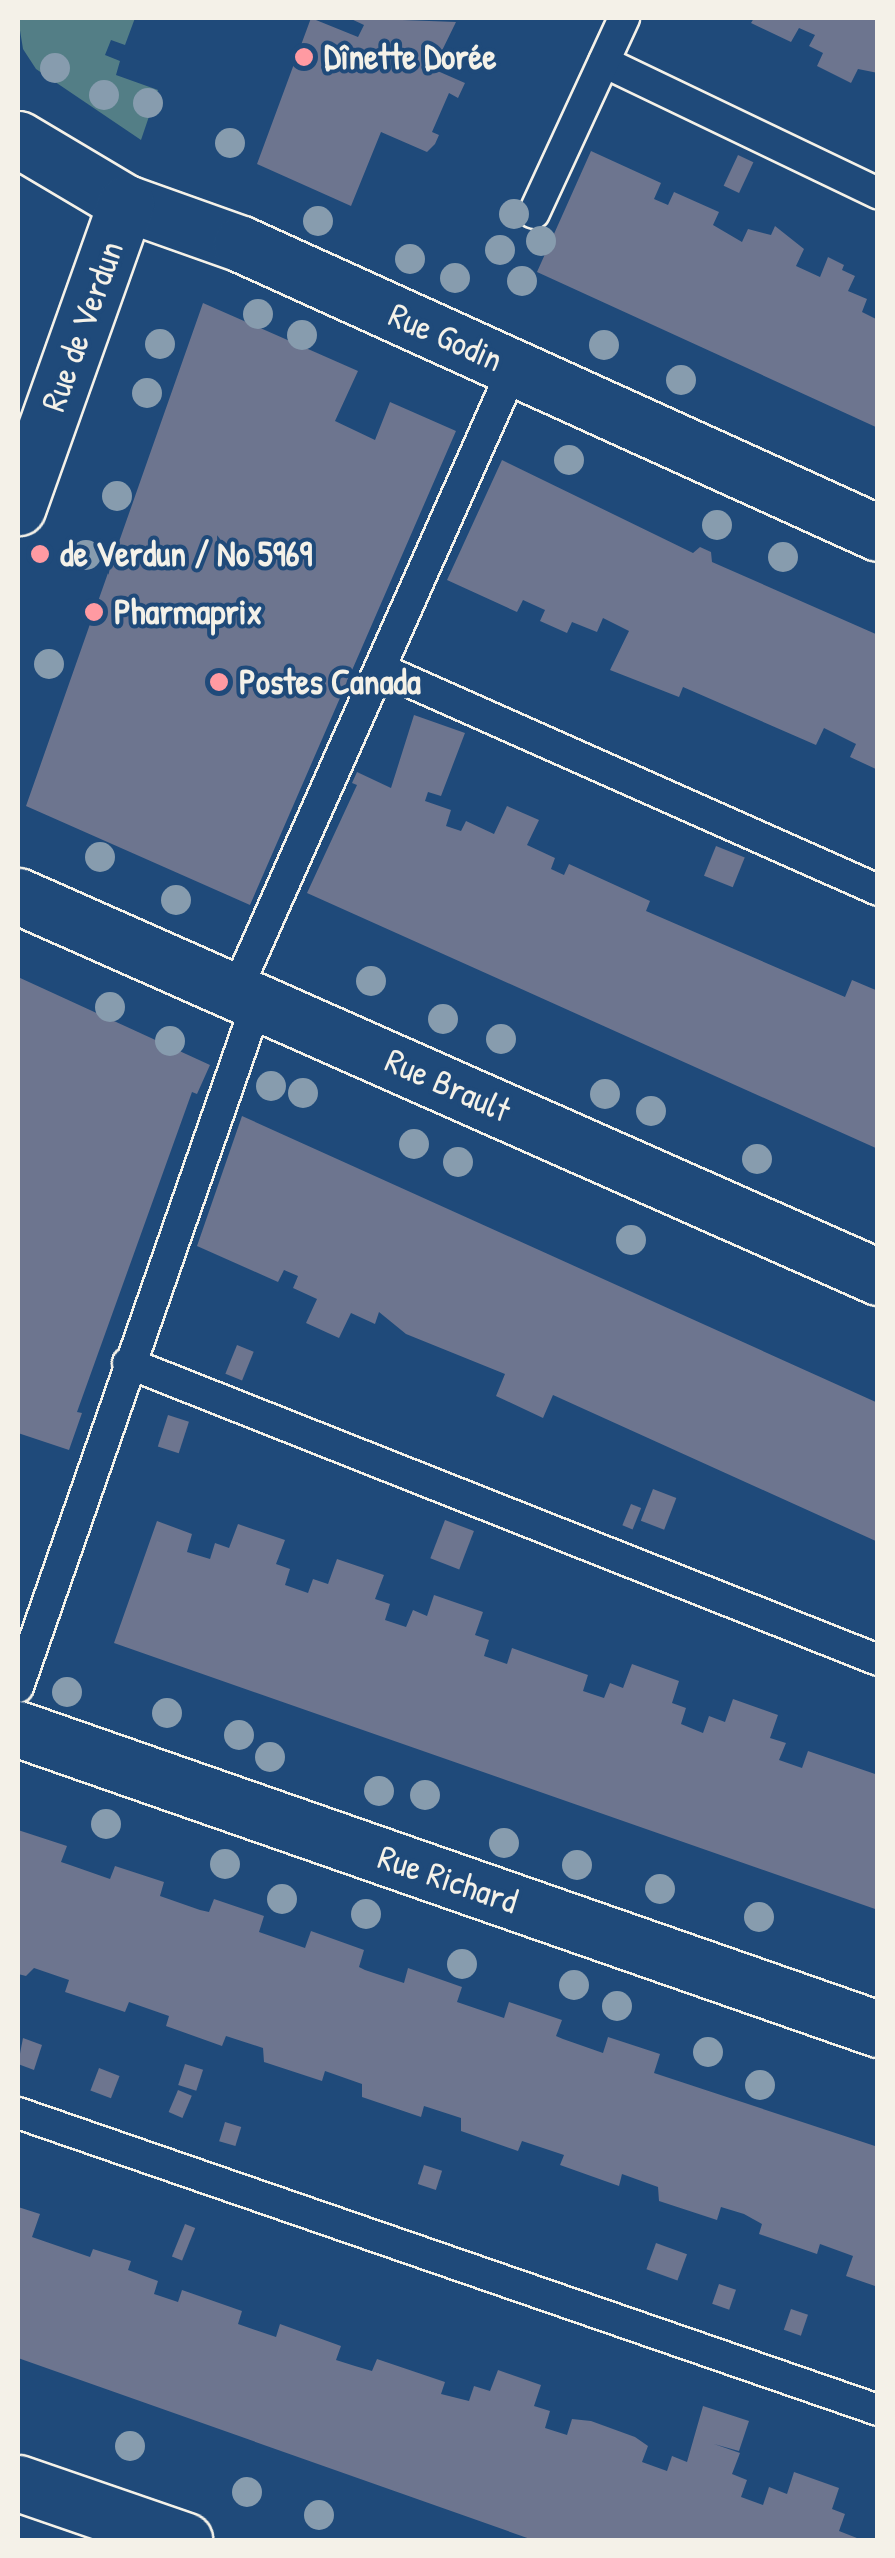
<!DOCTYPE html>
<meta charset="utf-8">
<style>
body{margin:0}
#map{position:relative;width:895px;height:2558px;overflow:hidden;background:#1f4a7a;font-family:"Patrick Hand",sans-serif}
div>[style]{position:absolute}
.green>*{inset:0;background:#537e86}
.building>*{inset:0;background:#6d758f;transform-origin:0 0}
.roads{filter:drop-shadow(2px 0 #f4f1e8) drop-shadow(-2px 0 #f4f1e8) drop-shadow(0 2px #f4f1e8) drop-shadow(0 -2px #f4f1e8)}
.lane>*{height:30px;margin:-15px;padding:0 15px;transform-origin:15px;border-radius:15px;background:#1f4a7a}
.street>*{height:55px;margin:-27.5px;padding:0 27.5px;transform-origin:27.5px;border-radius:27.5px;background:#1f4a7a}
.secondary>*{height:55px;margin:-27.5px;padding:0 27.5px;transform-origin:27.5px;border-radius:27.5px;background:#1f4a7a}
.trees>*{width:30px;height:30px;margin:-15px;border-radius:50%;background:#879cae}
.dots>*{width:28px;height:28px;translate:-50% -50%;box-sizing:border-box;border:5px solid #1f4a7a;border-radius:50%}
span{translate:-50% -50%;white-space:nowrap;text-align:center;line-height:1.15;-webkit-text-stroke:8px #1f4a7a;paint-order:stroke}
.poi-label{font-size:35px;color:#f4f1e8;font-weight:700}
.left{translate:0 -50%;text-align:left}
.street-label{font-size:35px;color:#f4f1e8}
.frame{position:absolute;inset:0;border:20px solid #f4f1e8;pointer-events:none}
</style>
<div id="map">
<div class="green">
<div style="clip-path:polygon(18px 18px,135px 18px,125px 45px,111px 40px,105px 55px,120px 61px,116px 75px,158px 90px,141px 140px,36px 69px,23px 49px)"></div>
</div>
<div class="building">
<div style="clip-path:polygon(311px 18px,358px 37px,364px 25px,349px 18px,456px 22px,433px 69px,465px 83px,458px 98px,449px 93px,432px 132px,439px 135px,435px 144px,427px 152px,381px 132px,351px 206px,257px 164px)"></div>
<div style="clip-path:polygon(754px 18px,878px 18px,878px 73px,858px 69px,851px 83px,817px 66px,823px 53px,809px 46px,815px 35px,799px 28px,791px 42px,751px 23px)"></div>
<div style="clip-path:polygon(591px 151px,661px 183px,654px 199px,668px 205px,674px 192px,719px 212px,713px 225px,742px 242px,748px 229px,771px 235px,775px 226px,804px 249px,796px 266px,820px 277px,828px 257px,844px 265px,842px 270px,855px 276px,848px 291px,867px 299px,862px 312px,878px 320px,878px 428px,537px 272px)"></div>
<div style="left:738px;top:155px;width:17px;height:34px;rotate:25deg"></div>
<div style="clip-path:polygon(203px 303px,358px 371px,335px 421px,375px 440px,390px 402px,456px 431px,250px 905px,26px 806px)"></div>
<div style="clip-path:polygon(502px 460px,693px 553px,700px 547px,711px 552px,712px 562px,878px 635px,878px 770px,850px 757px,856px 744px,824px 728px,816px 745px,683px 687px,679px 697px,610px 670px,629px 631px,603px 618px,597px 632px,572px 622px,567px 633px,540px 621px,545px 610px,523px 600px,517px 612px,447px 580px)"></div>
<div style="clip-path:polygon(414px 715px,465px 733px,441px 796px,428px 792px,425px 801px,451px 810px,446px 826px,461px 831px,466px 821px,494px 834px,507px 806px,539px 820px,527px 845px,555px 858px,551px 869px,564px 875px,569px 864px,650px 901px,646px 911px,845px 997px,852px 980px,878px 991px,878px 1149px,307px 893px,357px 785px,352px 783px,357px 772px,391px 788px)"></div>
<div style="left:716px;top:846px;width:31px;height:32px;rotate:22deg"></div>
<div style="clip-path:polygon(18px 977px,210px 1065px,197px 1094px,192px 1092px,77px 1412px,82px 1413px,69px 1450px,18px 1433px)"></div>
<div style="clip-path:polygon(242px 1116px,878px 1403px,878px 1542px,553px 1395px,543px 1418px,496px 1396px,505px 1374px,406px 1334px,379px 1312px,375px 1324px,351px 1313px,339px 1338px,306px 1323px,317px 1299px,293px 1288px,298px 1276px,284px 1270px,278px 1282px,197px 1246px)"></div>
<div style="left:237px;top:1345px;width:18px;height:31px;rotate:22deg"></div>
<div style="left:168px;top:1415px;width:22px;height:33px;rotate:18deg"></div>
<div style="left:653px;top:1489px;width:25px;height:34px;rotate:21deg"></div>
<div style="left:631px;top:1504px;width:11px;height:23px;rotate:22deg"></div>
<div style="left:445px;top:1520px;width:31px;height:41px;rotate:21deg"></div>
<div style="clip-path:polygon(157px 1521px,192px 1534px,187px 1552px,210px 1559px,215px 1543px,229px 1548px,238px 1524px,285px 1540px,276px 1564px,290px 1569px,285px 1585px,308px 1593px,313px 1579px,328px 1584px,337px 1559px,384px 1575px,375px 1599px,390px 1604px,385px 1620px,406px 1627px,413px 1610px,427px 1616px,434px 1595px,483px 1612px,475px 1635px,489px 1640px,484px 1656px,507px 1664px,512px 1648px,588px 1675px,583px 1691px,604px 1698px,610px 1683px,623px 1688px,632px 1664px,679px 1681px,672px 1703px,686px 1708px,681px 1724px,703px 1733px,709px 1716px,725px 1722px,733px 1699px,778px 1715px,770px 1738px,786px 1743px,779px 1760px,802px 1768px,808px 1751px,878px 1775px,878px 1910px,114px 1643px)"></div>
<div style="clip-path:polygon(18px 1830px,67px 1846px,61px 1862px,70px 1865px,110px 1879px,115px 1866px,164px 1882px,160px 1896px,200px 1910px,209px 1912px,214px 1899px,264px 1916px,259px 1932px,305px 1948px,311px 1931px,364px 1950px,359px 1967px,365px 1970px,404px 1983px,408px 1968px,462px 1987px,457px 2002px,504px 2018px,509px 2002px,562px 2020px,556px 2036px,563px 2039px,603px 2053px,608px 2037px,660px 2054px,654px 2073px,878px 2147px,878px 2287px,846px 2276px,853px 2256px,820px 2244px,817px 2254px,759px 2234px,762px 2224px,744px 2214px,721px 2207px,717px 2220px,659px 2201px,658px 2187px,622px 2174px,619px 2186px,560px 2165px,564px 2155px,522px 2141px,518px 2151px,461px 2131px,461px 2118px,424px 2106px,421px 2117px,362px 2097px,362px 2084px,325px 2071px,322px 2081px,264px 2062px,263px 2048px,226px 2036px,222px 2046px,166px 2026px,169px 2016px,129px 2002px,125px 2012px,65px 1992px,69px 1980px,34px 1968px,26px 1976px,18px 1974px)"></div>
<div style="clip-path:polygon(23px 2038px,42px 2045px,34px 2070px,18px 2064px)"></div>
<div style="left:185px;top:2064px;width:19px;height:22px;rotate:18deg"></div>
<div style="left:99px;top:2068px;width:22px;height:24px;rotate:21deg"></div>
<div style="left:178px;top:2090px;width:15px;height:24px;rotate:23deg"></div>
<div style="left:225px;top:2122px;width:17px;height:20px;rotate:17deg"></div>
<div style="left:424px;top:2165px;width:19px;height:20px;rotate:18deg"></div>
<div style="clip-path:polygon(18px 2207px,40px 2214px,32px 2237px,90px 2257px,93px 2249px,131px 2261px,128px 2270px,158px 2281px,154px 2294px,178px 2302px,182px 2290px,242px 2311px,238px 2324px,276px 2337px,280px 2324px,341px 2346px,336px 2360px,355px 2366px,372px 2371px,377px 2359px,445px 2382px,441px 2394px,469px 2401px,474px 2386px,490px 2391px,498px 2370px,541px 2385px,534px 2406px,550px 2411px,545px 2428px,567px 2435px,572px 2419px,591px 2421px,635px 2437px,648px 2446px,642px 2462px,667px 2471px,672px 2456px,687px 2462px,703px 2406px,749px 2421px,739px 2451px,714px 2444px,740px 2453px,732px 2474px,747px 2480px,741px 2497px,763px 2505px,769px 2487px,787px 2494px,794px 2472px,839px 2488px,832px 2509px,845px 2514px,839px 2531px,862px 2540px,533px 2540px,18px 2358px)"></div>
<div style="left:185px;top:2224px;width:11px;height:35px;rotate:22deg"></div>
<div style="left:656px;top:2243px;width:33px;height:28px;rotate:20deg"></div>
<div style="left:719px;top:2284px;width:18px;height:21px;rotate:19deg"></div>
<div style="left:791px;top:2309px;width:18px;height:22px;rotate:19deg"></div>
</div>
<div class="roads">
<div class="lane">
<div style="left:604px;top:62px;width:304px;rotate:25.6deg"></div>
<div style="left:534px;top:213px;width:215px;rotate:-65.2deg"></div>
<div style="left:383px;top:670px;width:542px;rotate:23.96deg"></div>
<div style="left:236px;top:991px;width:683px;rotate:-65.99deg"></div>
<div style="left:128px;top:1363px;width:807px;rotate:21.6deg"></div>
<div style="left:18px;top:1687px;width:728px;rotate:-70.74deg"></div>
<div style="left:18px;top:2113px;width:910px;rotate:19.05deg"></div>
</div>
<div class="street">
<div style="left:126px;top:203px;width:122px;rotate:19.6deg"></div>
<div style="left:241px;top:244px;width:699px;rotate:24.4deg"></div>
<div style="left:18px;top:896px;width:941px;rotate:23.89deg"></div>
<div style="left:18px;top:1729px;width:911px;rotate:19.23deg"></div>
<div style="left:18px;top:2483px;width:176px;rotate:19deg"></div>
</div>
<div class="secondary">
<div style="left:18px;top:139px;width:126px;rotate:30.7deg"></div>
<div style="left:126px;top:203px;width:323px;rotate:109.6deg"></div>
</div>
</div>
<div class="trees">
<div style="left:55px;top:68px"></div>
<div style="left:104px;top:95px"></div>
<div style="left:148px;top:103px"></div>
<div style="left:230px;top:143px"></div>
<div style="left:514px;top:214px"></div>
<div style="left:318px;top:221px"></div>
<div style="left:541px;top:241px"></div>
<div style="left:500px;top:250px"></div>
<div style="left:410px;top:259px"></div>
<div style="left:455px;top:278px"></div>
<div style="left:522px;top:281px"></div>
<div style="left:258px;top:314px"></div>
<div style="left:302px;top:335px"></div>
<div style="left:160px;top:344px"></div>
<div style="left:604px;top:345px"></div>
<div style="left:681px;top:380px"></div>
<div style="left:147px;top:393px"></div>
<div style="left:569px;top:460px"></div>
<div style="left:117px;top:496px"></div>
<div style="left:717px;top:525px"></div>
<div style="left:86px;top:555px"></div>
<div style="left:783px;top:557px"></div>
<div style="left:49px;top:664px"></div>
<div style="left:100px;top:857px"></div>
<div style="left:176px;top:900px"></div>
<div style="left:371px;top:981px"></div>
<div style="left:110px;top:1007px"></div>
<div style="left:443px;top:1019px"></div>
<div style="left:501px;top:1039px"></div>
<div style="left:170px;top:1041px"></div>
<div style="left:271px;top:1086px"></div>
<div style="left:303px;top:1093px"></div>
<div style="left:605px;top:1094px"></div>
<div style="left:651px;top:1111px"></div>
<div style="left:414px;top:1144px"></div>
<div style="left:757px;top:1159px"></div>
<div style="left:458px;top:1162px"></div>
<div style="left:631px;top:1240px"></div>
<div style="left:67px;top:1692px"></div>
<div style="left:167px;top:1713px"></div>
<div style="left:239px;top:1735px"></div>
<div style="left:270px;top:1757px"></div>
<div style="left:379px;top:1791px"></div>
<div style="left:425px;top:1795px"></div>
<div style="left:106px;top:1824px"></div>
<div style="left:504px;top:1843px"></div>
<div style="left:225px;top:1864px"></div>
<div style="left:577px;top:1865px"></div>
<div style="left:660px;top:1889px"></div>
<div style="left:282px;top:1899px"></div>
<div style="left:366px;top:1914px"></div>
<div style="left:759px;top:1917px"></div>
<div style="left:462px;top:1964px"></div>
<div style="left:574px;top:1985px"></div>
<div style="left:617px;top:2006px"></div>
<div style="left:708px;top:2052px"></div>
<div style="left:760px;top:2085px"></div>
<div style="left:130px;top:2446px"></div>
<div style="left:247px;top:2492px"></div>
<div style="left:319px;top:2515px"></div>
</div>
<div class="dots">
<div style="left:304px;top:57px;background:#ff9aa2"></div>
<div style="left:40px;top:554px;background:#ff9aa2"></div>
<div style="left:94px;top:612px;background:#ff9aa2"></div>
<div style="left:219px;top:682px;background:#ff9aa2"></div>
</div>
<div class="poi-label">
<span class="left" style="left:324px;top:57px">Dînette Dorée</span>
<span class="left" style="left:60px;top:554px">de Verdun / No 5969</span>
<span class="left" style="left:114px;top:612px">Pharmaprix</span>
<span class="left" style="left:239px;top:682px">Postes Canada</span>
</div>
<div class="street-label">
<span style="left:82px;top:326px;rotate:-70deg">Rue de Verdun</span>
<span style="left:446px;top:337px;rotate:24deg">Rue Godin</span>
<span style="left:448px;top:1085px;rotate:24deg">Rue Brault</span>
<span style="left:448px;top:1879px;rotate:19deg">Rue Richard</span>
</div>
<div class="frame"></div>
</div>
